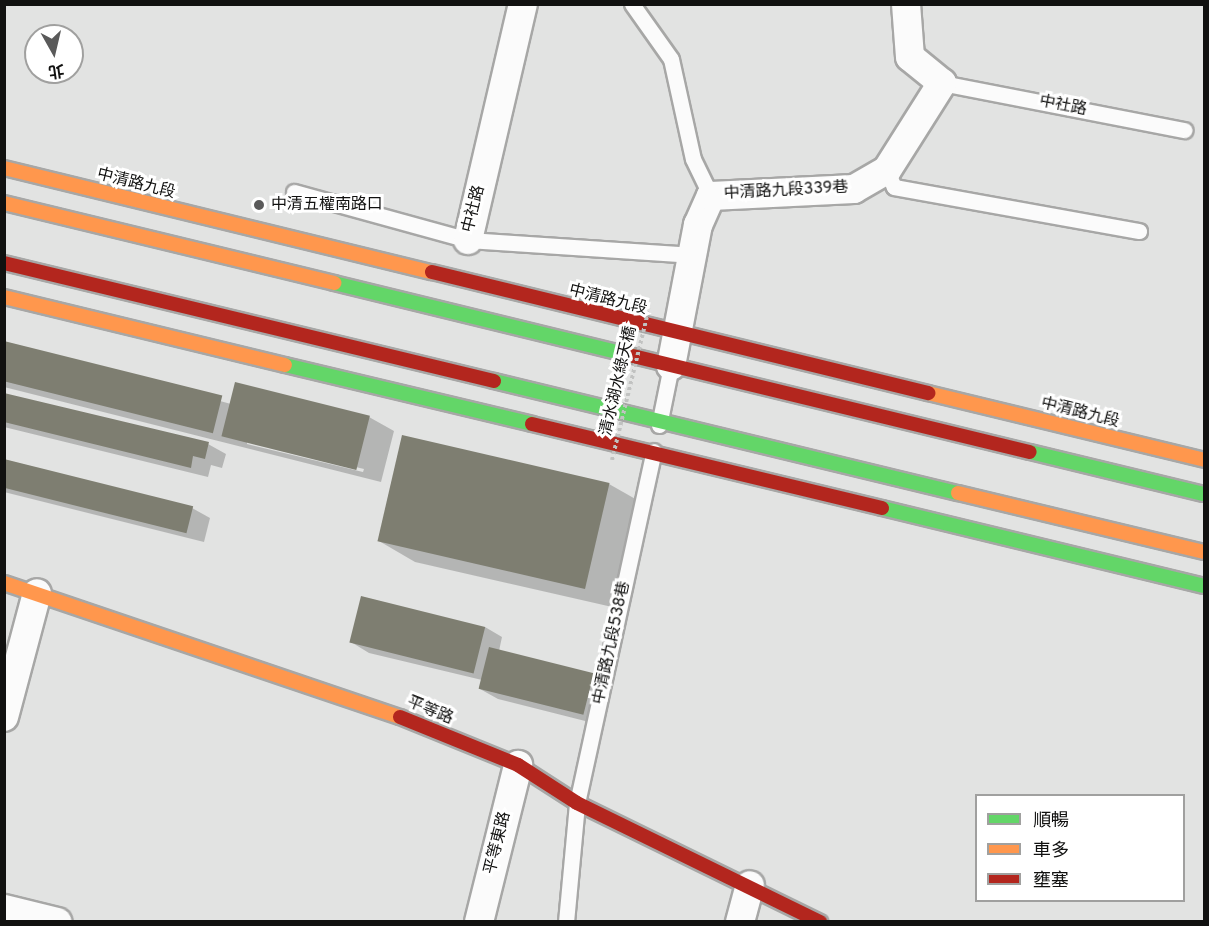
<!DOCTYPE html>
<meta charset="utf-8">
<style>
body{margin:0}
#map{position:relative;width:1209px;height:926px;overflow:hidden;background:#e2e3e2;font-family:Overpass,"Noto Sans TC",sans-serif}
div>[style]{position:absolute}
.shadow>*{inset:0;background:#0003}
.building>*{inset:0;background:#7e7e71;transform-origin:0 0}
.roads{filter:drop-shadow(2px 0 #a7a7a6) drop-shadow(-2px 0 #a7a7a6) drop-shadow(0 2px #a7a7a6) drop-shadow(0 -2px #a7a7a6)}
.lane>*{height:15px;margin:-7.5px;padding:0 7.5px;transform-origin:7.5px;border-radius:7.5px;background:#fbfbfb}
.street>*{height:28px;margin:-14px;padding:0 14px;transform-origin:14px;border-radius:14px;background:#fbfbfb}
.fast>*{height:14px;margin:-7px;padding:0 7px;transform-origin:7px;border-radius:7px;background:#63d668}
.slow>*{height:14px;margin:-7px;padding:0 7px;transform-origin:7px;border-radius:7px;background:#ff974d}
.jam>*{height:14px;margin:-7px;padding:0 7px;transform-origin:7px;border-radius:7px;background:#b3261e}
.path-bridge>*{height:4px;margin-top:-2px;transform-origin:0;background:repeating-linear-gradient(90deg,#c1c2c1 0 3px,transparent 0 6px)}
.dots>*{width:16px;height:16px;translate:-50% -50%;box-sizing:border-box;border:3px solid #fff;border-radius:50%}
span{translate:-50% -50%;white-space:nowrap;text-align:center;line-height:1.15;-webkit-text-stroke:6px #fff;paint-order:stroke}
.street-label{font-size:16px;color:#111110}
.poi-label{font-size:16px;color:#111110}
.left{translate:0 -50%;text-align:left}
.frame{position:absolute;inset:0;border:6px solid #111110;pointer-events:none}
.legend{position:absolute;left:975px;top:794px;width:210px;height:108px;box-sizing:border-box;background:#fff;border:2px solid #a0a09f;margin:0;padding:8px 10px;list-style:none;font-size:18px;color:#111110}
.legend li{display:flex;align-items:center;gap:12px;height:30px}
.legend b{width:30px;border:2px solid #a0a09f}
.north{position:absolute;left:24px;top:24px;width:60px;height:60px;box-sizing:border-box;background:#fff;border:2px solid #a0a09f;border-radius:50%;rotate:172deg;font-size:16px;font-weight:700;line-height:24px;text-align:center;color:#111110}
.north::after{content:'';display:block;margin:auto;width:21px;height:27px;background:#5a5a5a;clip-path:polygon(50% 0,100% 100%,50% 72%,0 100%)}
</style>
<div id="map">
<div class="shadow">
<div style="clip-path:polygon(evenodd,4px 342px,231px 404px,369px 417px,394px 431px,381px 482px,4px 387px,4px 342px,247px 441px,364px 469px,363px 472px,247px 444px,247px 441px)"></div>
<div style="clip-path:polygon(4px 394px,208px 444px,226px 454px,222px 468px,211px 465px,208px 477px,4px 427px)"></div>
<div style="clip-path:polygon(4px 461px,192px 508px,210px 518px,204px 542px,4px 492px)"></div>
<div style="clip-path:polygon(609px 484px,646px 505px,621px 609px,415px 562px,379px 541px)"></div>
<div style="clip-path:polygon(485px 627px,502px 637px,499px 651px,594px 675px,611px 685px,601px 725px,498px 699px,480px 689px,482px 680px,369px 653px,351px 642px)"></div>
</div>
<div class="building">
<div style="left:4px;top:341px;width:225px;height:39px;rotate:14deg"></div>
<div style="left:235px;top:382px;width:139px;height:56px;rotate:14deg"></div>
<div style="clip-path:polygon(4px 393px,209px 442px,205px 459px,193px 456px,191px 468px,4px 422px)"></div>
<div style="left:402px;top:435px;width:213px;height:109px;rotate:13deg"></div>
<div style="left:4px;top:459px;width:195px;height:28px;rotate:14deg"></div>
<div style="left:361px;top:596px;width:128px;height:48px;rotate:14deg"></div>
<div style="left:489px;top:647px;width:108px;height:43px;rotate:14deg"></div>
</div>
<div class="roads">
<div class="lane">
<div style="left:632px;top:4px;width:67px;rotate:54.7deg"></div>
<div style="left:671px;top:59px;width:102px;rotate:77.6deg"></div>
<div style="left:693px;top:159px;width:41px;rotate:64.1deg"></div>
<div style="left:942px;top:83px;width:247px;rotate:11deg"></div>
<div style="left:887px;top:170px;width:18px;rotate:68deg"></div>
<div style="left:894px;top:187px;width:249px;rotate:10.2deg"></div>
<div style="left:294px;top:192px;width:180px;rotate:15.4deg"></div>
<div style="left:468px;top:240px;width:226px;rotate:3.8deg"></div>
<div style="left:659px;top:425px;width:60px;rotate:-78.5deg"></div>
<div style="left:566px;top:922px;width:120px;rotate:-84.7deg"></div>
<div style="left:577px;top:803px;width:360px;rotate:-77.7deg"></div>
</div>
<div class="street">
<div style="left:468px;top:240px;width:242px;rotate:-76.9deg"></div>
<div style="left:671px;top:366px;width:144px;rotate:-79.2deg"></div>
<div style="left:698px;top:225px;width:32px;rotate:-66deg"></div>
<div style="left:711px;top:196px;width:143px;rotate:-2.8deg"></div>
<div style="left:854px;top:189px;width:38px;rotate:-30deg"></div>
<div style="left:887px;top:170px;width:103px;rotate:-57.7deg"></div>
<div style="left:942px;top:83px;width:41px;rotate:-140.9deg"></div>
<div style="left:910px;top:57px;width:53px;rotate:-94.3deg"></div>
<div style="left:4px;top:717px;width:128px;rotate:-75.1deg"></div>
<div style="left:4px;top:909px;width:55px;rotate:13.8deg"></div>
<div style="left:479px;top:922px;width:162px;rotate:-76deg"></div>
<div style="left:740px;top:922px;width:38px;rotate:-75deg"></div>
</div>
<div class="fast">
<div style="left:334px;top:283px;width:308px;rotate:13.7deg"></div>
<div style="left:285px;top:365px;width:254px;rotate:13.4deg"></div>
<div style="left:494px;top:381px;width:477px;rotate:13.6deg"></div>
<div style="left:1030px;top:452px;width:179px;rotate:13.6deg"></div>
<div style="left:882px;top:508px;width:331px;rotate:13.6deg"></div>
</div>
<div class="slow">
<div style="left:4px;top:168px;width:440px;rotate:13.7deg"></div>
<div style="left:4px;top:203px;width:340px;rotate:13.6deg"></div>
<div style="left:4px;top:297px;width:289px;rotate:13.6deg"></div>
<div style="left:928px;top:393px;width:284px;rotate:13.6deg"></div>
<div style="left:958px;top:493px;width:253px;rotate:13.5deg"></div>
<div style="left:4px;top:583px;width:418px;rotate:18.7deg"></div>
</div>
<div class="jam">
<div style="left:4px;top:263px;width:504px;rotate:13.54deg"></div>
<div style="left:432px;top:272px;width:511px;rotate:13.71deg"></div>
<div style="left:633px;top:356px;width:408px;rotate:13.6deg"></div>
<div style="left:532px;top:424px;width:360px;rotate:13.5deg"></div>
<div style="left:400px;top:717px;width:127px;rotate:22.1deg"></div>
<div style="left:518px;top:765px;width:70px;rotate:32.8deg"></div>
<div style="left:577px;top:803px;width:271px;rotate:26.1deg"></div>
</div>
</div>
<div class="path-bridge">
<div style="left:612px;top:460px;width:156px;rotate:-76.3deg"></div>
</div>
<div class="dots">
<div style="left:259px;top:205px;background:#5a5a5a"></div>
</div>
<div class="street-label">
<span style="left:1063px;top:106px;rotate:11deg">中社路</span>
<span style="left:136px;top:184px;rotate:14deg">中清路九段</span>
<span style="left:786px;top:191px;rotate:-3deg">中清路九段339巷</span>
<span style="left:474px;top:209px;rotate:-76deg">中社路</span>
<span style="left:608px;top:300px;rotate:14deg">中清路九段</span>
<span style="left:619px;top:381px;rotate:-77deg">清水湖水綠天橋</span>
<span style="left:1080px;top:413px;rotate:14deg">中清路九段</span>
<span style="left:612px;top:643px;rotate:-78deg">中清路九段538巷</span>
<span style="left:430px;top:711px;rotate:22deg">平等路</span>
<span style="left:498px;top:843px;rotate:-76deg">平等東路</span>
</div>
<div class="poi-label">
<span class="left" style="left:271px;top:205px">中清五權南路口</span>
</div>
<div class="frame"></div>
<ul class="legend">
<li><b style="height:8px;background:#63d668"></b>順暢</li>
<li><b style="height:8px;background:#ff974d"></b>車多</li>
<li><b style="height:8px;background:#b3261e"></b>壅塞</li>
</ul>
<div class="north">北</div>
</div>
